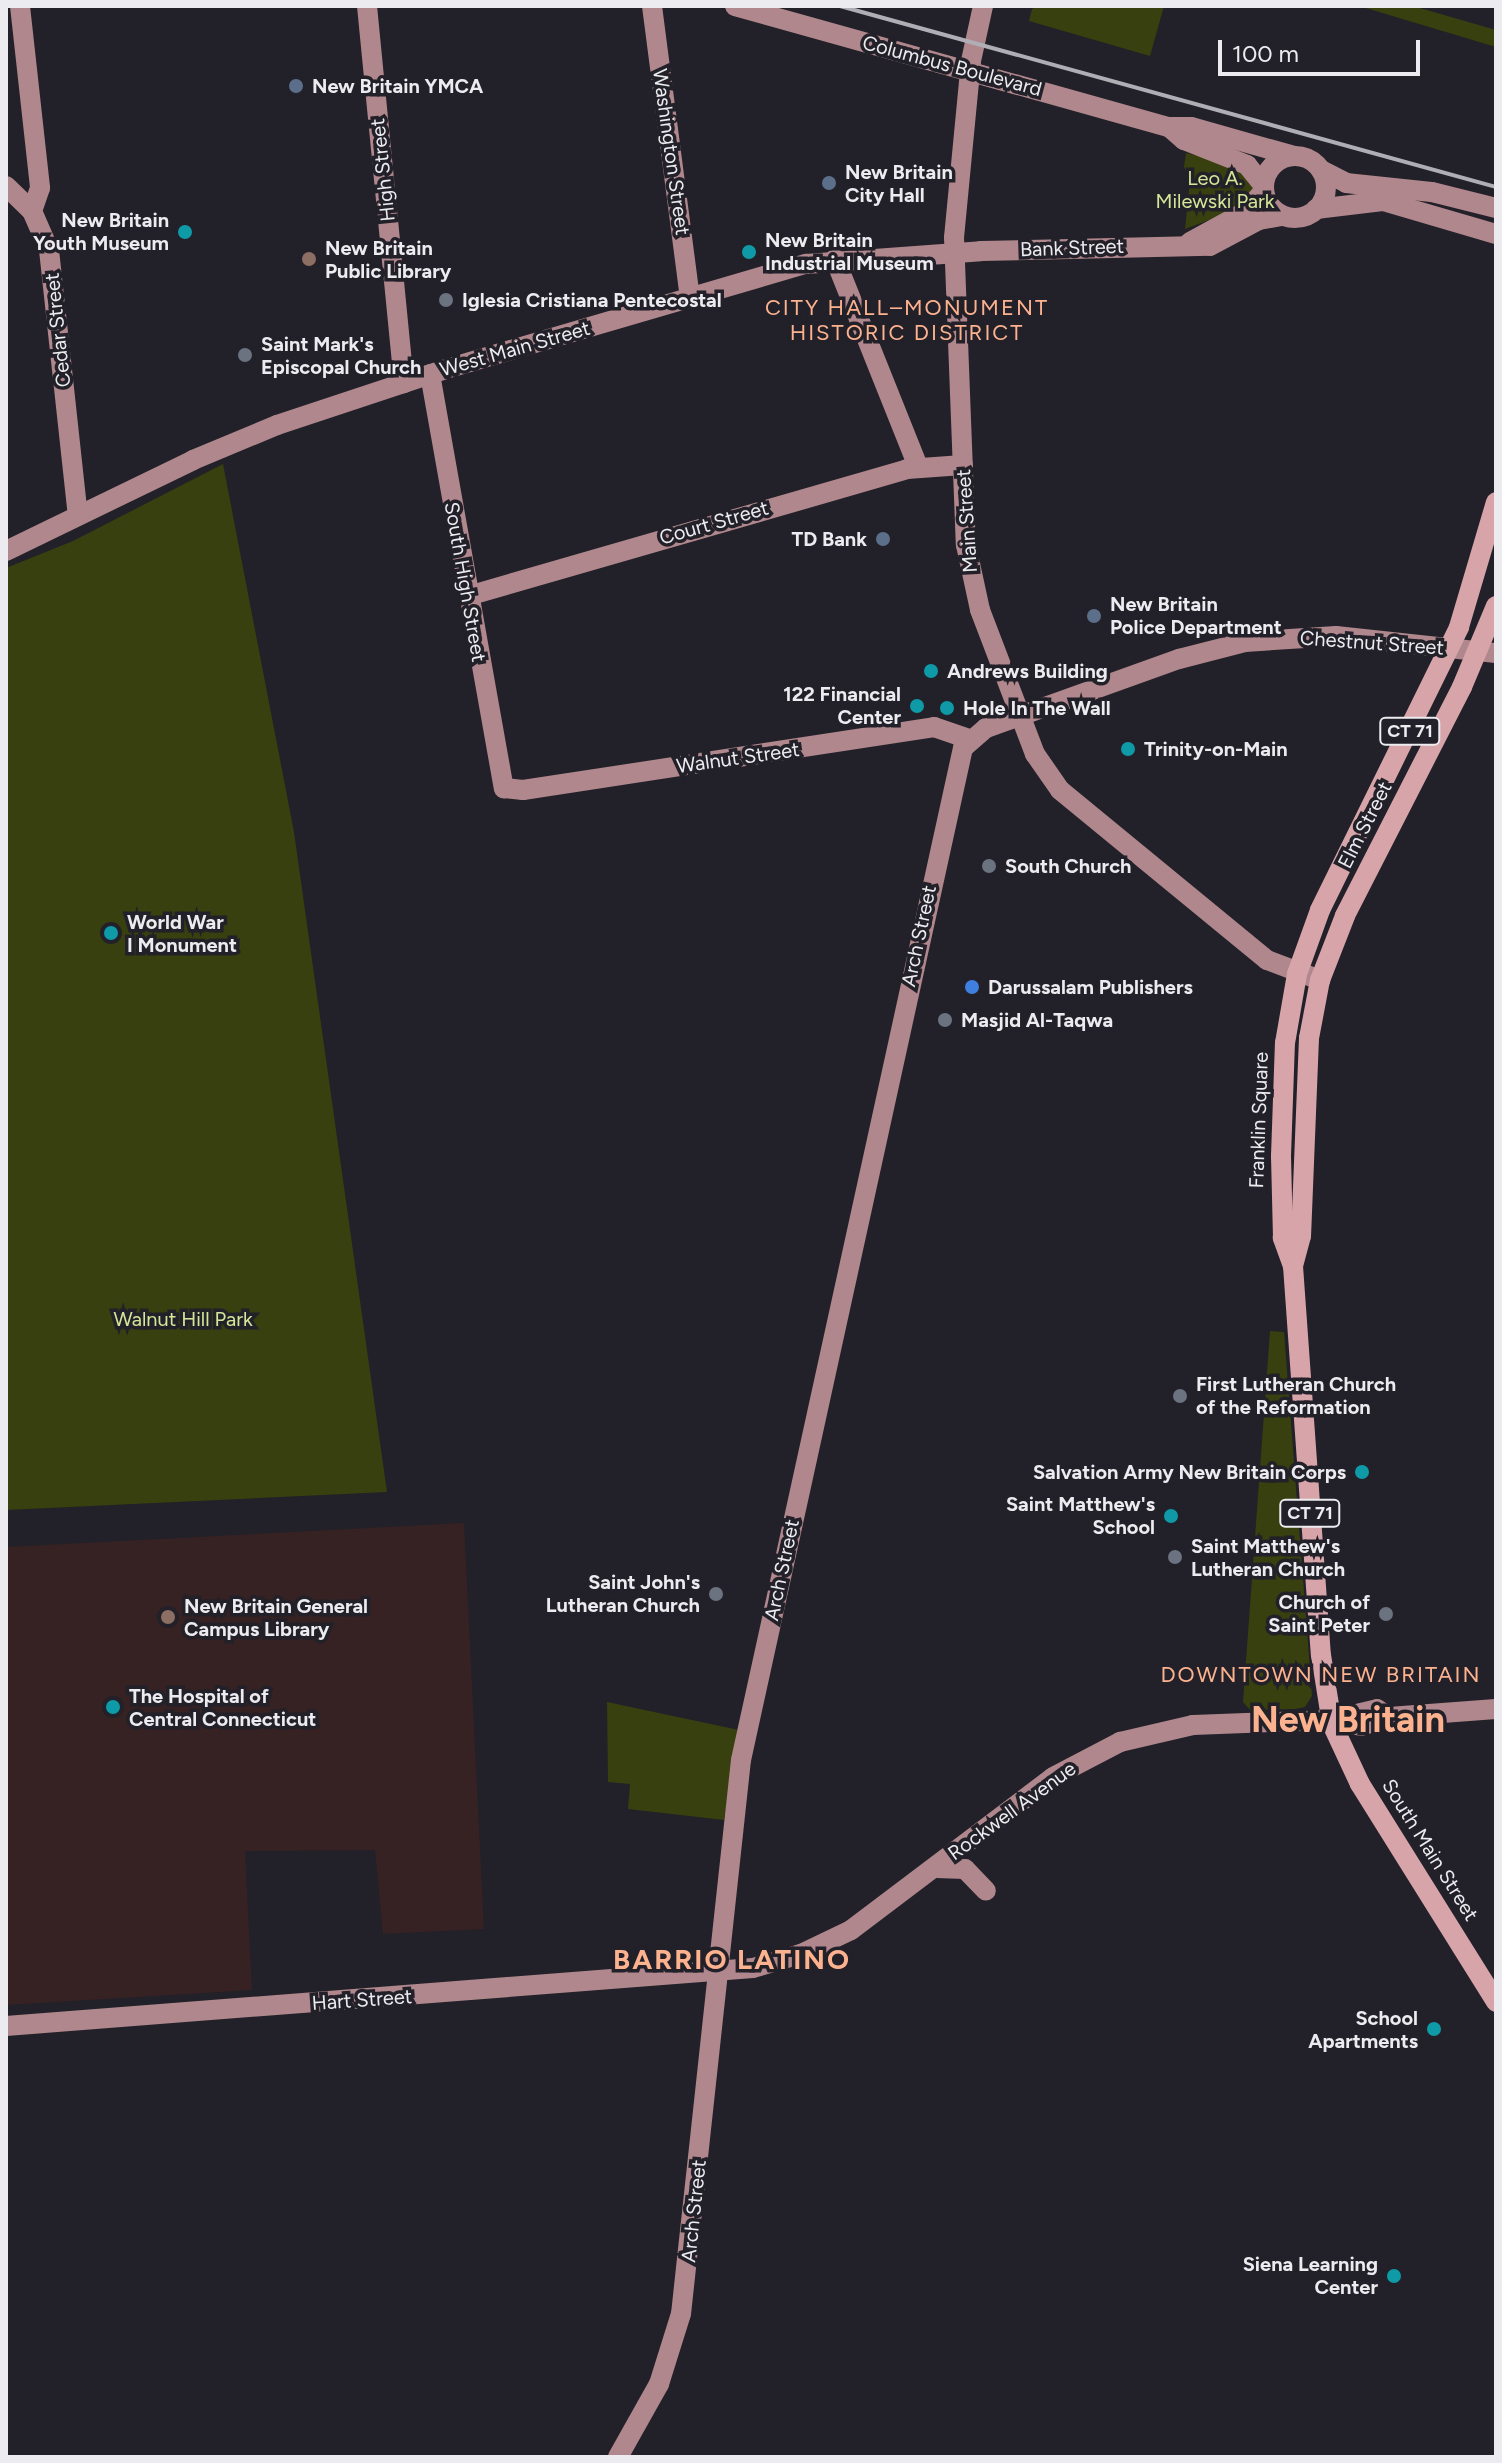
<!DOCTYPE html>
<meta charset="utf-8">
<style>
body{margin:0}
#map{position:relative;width:1502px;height:2463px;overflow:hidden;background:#222028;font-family:Figtree,sans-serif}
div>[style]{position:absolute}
.medical>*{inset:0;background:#362223}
.green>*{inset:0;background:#37400e}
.secondary>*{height:20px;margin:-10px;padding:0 10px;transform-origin:10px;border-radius:10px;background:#af878c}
.secondary>.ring{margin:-10px;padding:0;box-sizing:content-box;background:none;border:20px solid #af878c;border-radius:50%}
.primary>*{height:20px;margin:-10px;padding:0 10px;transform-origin:10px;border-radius:10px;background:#d7a4aa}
.rail>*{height:4px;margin:-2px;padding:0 2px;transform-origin:2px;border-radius:2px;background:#afaeb4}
.dots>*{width:22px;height:22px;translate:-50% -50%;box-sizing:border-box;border:4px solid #222028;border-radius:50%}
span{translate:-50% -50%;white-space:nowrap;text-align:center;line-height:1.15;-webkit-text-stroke:7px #222028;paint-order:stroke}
.shield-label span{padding:2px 6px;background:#222028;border:2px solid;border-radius:6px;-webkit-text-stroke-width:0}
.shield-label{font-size:18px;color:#ecebf0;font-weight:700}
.street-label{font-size:20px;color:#ecebf0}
.poi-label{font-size:20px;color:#ecebf0;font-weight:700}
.left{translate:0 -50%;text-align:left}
.right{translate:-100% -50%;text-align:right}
.park-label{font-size:20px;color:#d4e698}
.neighbourhood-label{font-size:22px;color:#fdb28f;letter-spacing:2px}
.district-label{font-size:28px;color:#fdb28f;font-weight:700;letter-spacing:2px}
.town-label{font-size:36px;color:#fdb28f;font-weight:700}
.frame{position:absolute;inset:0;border:8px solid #ecebf0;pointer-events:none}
.scale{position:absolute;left:1218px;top:40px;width:202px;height:36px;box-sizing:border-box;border:4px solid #ecebf0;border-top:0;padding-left:10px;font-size:24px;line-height:28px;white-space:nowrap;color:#ecebf0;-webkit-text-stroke:6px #222028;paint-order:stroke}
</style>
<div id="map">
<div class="medical">
<div style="clip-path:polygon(464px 1523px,484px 1929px,383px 1934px,375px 1850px,245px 1851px,252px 1990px,6px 2005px,6px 1547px)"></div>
</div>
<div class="green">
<div style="clip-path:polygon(1038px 6px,1164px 6px,1150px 56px,1029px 21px,1032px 9px)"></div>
<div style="clip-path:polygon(1359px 6px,1413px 6px,1496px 30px,1496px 47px)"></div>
<div style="clip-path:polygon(1186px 153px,1236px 165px,1254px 189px,1239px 209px,1185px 229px,1190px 180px,1184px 167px)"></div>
<div style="clip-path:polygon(223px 464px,294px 832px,387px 1492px,6px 1510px,6px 568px,73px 541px)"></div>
<div style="clip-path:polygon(1270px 1331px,1284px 1332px,1312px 1696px,1305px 1707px,1295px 1709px,1250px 1710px,1243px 1702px)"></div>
<div style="clip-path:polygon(607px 1702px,739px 1730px,724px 1820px,628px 1809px,630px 1784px,608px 1782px)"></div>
</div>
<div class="secondary">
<div style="left:20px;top:6px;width:183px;rotate:83.7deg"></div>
<div style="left:40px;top:188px;width:24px;rotate:109deg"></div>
<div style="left:367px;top:6px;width:379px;rotate:84.4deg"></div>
<div style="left:652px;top:6px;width:294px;rotate:82.6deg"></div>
<div style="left:735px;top:6px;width:451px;rotate:15.6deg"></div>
<div style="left:1169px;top:127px;width:22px"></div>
<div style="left:1191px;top:127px;width:107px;rotate:15.7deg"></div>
<div style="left:983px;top:6px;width:56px;rotate:102.3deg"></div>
<div style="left:971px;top:61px;width:177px;rotate:95.5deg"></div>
<div style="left:954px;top:237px;width:308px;rotate:87.8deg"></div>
<div style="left:966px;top:545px;width:66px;rotate:77.8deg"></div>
<div style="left:980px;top:610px;width:154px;rotate:69.1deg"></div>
<div style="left:1035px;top:754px;width:44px;rotate:55.2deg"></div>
<div style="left:1060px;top:790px;width:268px;rotate:39.4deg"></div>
<div style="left:1267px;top:960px;width:57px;rotate:20.7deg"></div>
<div style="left:1169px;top:127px;width:20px;rotate:41deg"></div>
<div style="left:1184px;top:140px;width:68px;rotate:21.6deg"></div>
<div style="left:1247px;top:165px;width:26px;rotate:51deg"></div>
<div class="ring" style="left:1264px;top:156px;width:42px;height:42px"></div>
<div style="left:1321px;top:170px;width:28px;rotate:27deg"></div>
<div style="left:1346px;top:183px;width:86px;rotate:6deg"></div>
<div style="left:1432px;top:192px;width:66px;rotate:14deg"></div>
<div style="left:6px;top:186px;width:36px;rotate:44deg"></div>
<div style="left:32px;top:211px;width:43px;rotate:66.4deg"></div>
<div style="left:49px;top:250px;width:267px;rotate:83.8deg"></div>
<div style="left:1316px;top:209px;width:67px;rotate:-6.8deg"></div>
<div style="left:1383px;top:201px;width:118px;rotate:16.3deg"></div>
<div style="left:1190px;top:242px;width:63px;rotate:-28.6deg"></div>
<div style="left:1245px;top:212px;width:27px;rotate:-48deg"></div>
<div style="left:835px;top:259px;width:224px;rotate:68.2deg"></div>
<div style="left:430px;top:374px;width:421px;rotate:79.9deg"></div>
<div style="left:504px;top:788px;width:19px;rotate:6deg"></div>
<div style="left:523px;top:790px;width:416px;rotate:-8.7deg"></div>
<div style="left:934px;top:727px;width:37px;rotate:19deg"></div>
<div style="left:6px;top:551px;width:208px;rotate:-25.9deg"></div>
<div style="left:193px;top:460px;width:91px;rotate:-22.6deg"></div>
<div style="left:277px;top:425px;width:178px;rotate:-18.3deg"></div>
<div style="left:446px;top:369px;width:375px;rotate:-16.3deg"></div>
<div style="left:806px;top:264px;width:175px;rotate:-4.2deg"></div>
<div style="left:981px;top:251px;width:229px;rotate:-1.3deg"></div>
<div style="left:1210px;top:246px;width:55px;rotate:-28deg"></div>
<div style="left:1259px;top:220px;width:23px;rotate:-10deg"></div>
<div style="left:468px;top:596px;width:457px;rotate:-16.1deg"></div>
<div style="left:907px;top:469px;width:56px;rotate:-4.1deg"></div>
<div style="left:1331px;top:1720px;width:47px;rotate:-13.4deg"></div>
<div style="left:1377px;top:1709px;width:14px;rotate:34deg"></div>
<div style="left:936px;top:1868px;width:29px;rotate:2deg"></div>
<div style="left:965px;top:1869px;width:30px;rotate:46deg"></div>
<div style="left:6px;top:2026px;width:749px;rotate:-4.44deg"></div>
<div style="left:753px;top:1968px;width:50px;rotate:-16.3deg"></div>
<div style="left:801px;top:1954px;width:55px;rotate:-25.6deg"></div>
<div style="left:851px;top:1930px;width:253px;rotate:-37.1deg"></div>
<div style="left:1053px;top:1777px;width:76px;rotate:-27.6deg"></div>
<div style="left:1120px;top:1742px;width:75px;rotate:-13.1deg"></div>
<div style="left:1193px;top:1725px;width:138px;rotate:-2.1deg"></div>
<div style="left:1331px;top:1720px;width:31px;rotate:11deg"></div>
<div style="left:1361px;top:1726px;width:29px;rotate:-18deg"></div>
<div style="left:1389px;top:1717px;width:107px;rotate:-4.3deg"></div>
<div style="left:618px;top:2457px;width:84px;rotate:-60.7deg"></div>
<div style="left:659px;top:2384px;width:73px;rotate:-72.6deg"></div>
<div style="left:681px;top:2314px;width:557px;rotate:-83.82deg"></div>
<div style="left:741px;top:1760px;width:1036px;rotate:-77.63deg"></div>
<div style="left:963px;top:748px;width:30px;rotate:-41deg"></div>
<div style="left:986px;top:728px;width:205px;rotate:-19.7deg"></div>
<div style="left:1179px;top:659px;width:68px;rotate:-14.4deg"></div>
<div style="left:1245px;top:642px;width:91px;rotate:-3.8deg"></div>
<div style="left:1336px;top:636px;width:161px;rotate:6.1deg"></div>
</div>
<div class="primary">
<div style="left:1496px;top:606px;width:88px;rotate:112.8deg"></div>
<div style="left:1462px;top:687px;width:257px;rotate:117.1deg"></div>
<div style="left:1345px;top:916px;width:69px;rotate:111.3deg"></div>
<div style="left:1320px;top:980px;width:59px;rotate:100.7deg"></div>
<div style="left:1309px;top:1038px;width:198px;rotate:92.3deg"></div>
<div style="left:1301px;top:1236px;width:31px;rotate:105deg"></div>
<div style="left:1293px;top:1266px;width:390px;rotate:85.9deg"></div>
<div style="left:1321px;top:1655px;width:70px;rotate:80.9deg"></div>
<div style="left:1332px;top:1724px;width:66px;rotate:65deg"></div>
<div style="left:1360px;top:1784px;width:257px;rotate:58deg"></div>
<div style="left:1293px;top:1266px;width:30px;rotate:-110deg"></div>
<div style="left:1283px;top:1238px;width:82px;rotate:-91.4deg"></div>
<div style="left:1281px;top:1156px;width:113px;rotate:-88deg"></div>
<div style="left:1285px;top:1043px;width:70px;rotate:-80.1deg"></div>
<div style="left:1297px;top:974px;width:68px;rotate:-70.2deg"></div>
<div style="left:1320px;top:910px;width:315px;rotate:-63.8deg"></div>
<div style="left:1459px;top:627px;width:130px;rotate:-73.5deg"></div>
</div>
<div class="rail">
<div style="left:840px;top:6px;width:681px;rotate:15.42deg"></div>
</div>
<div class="dots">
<div style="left:296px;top:86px;background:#5c6f8a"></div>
<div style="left:829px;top:183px;background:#5c6f8a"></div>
<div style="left:185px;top:232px;background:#0f9aa8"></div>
<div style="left:749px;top:252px;background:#0f9aa8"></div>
<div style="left:309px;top:259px;background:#8d6e63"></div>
<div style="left:446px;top:300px;background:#6b7280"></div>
<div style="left:245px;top:355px;background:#6b7280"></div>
<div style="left:883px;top:539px;background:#5c6f8a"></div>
<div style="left:1094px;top:616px;background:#5c6f8a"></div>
<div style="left:931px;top:671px;background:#0f9aa8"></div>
<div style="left:917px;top:706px;background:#0f9aa8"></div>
<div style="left:947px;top:708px;background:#0f9aa8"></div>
<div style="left:1128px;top:749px;background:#0f9aa8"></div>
<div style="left:989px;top:866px;background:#6b7280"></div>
<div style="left:111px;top:933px;background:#0f9aa8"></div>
<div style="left:972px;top:987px;background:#3f7fe0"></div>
<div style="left:945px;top:1020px;background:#6b7280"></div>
<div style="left:1180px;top:1396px;background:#6b7280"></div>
<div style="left:1362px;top:1472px;background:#0f9aa8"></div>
<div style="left:1171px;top:1516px;background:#0f9aa8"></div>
<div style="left:1175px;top:1557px;background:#6b7280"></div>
<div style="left:716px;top:1594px;background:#6b7280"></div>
<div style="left:1386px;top:1614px;background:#6b7280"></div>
<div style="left:168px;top:1617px;background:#8d6e63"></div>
<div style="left:113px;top:1707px;background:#0f9aa8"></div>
<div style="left:1434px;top:2029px;background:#0f9aa8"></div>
<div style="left:1394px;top:2276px;background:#0f9aa8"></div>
</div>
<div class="shield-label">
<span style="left:1410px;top:731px">CT 71</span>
<span style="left:1310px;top:1513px">CT 71</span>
</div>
<div class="street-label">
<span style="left:952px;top:66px;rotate:15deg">Columbus Boulevard</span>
<span style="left:671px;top:152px;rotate:82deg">Washington Street</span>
<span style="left:383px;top:170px;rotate:-96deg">High Street</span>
<span style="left:1072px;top:248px;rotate:-2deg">Bank Street</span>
<span style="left:58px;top:330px;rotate:-96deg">Cedar Street</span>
<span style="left:515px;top:349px;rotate:-16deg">West Main Street</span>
<span style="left:967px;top:521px;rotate:-94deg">Main Street</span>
<span style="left:714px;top:523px;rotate:-16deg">Court Street</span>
<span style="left:465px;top:582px;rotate:80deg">South High Street</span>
<span style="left:1372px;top:643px;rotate:4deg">Chestnut Street</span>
<span style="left:738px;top:758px;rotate:-8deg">Walnut Street</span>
<span style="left:1365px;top:825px;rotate:-63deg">Elm Street</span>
<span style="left:919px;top:936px;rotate:-78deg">Arch Street</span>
<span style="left:1259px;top:1120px;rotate:-88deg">Franklin Square</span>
<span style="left:782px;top:1570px;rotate:-78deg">Arch Street</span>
<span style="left:1012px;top:1811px;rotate:-36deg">Rockwell Avenue</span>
<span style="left:1430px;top:1850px;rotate:58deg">South Main Street</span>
<span style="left:362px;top:2000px;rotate:-4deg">Hart Street</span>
<span style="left:694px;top:2211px;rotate:-84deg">Arch Street</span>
</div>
<div class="poi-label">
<span class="left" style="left:312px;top:86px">New Britain YMCA</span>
<span class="left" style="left:845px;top:184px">New Britain<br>City Hall</span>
<span class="right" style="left:169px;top:232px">New Britain<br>Youth Museum</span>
<span class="left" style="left:765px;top:252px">New Britain<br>Industrial Museum</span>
<span class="left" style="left:325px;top:260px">New Britain<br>Public Library</span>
<span class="left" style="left:462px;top:300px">Iglesia Cristiana Pentecostal</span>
<span class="left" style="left:261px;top:356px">Saint Mark's<br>Episcopal Church</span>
<span class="right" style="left:867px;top:539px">TD Bank</span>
<span class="left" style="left:1110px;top:616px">New Britain<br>Police Department</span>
<span class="left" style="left:947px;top:671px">Andrews Building</span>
<span class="right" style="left:901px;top:706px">122 Financial<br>Center</span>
<span class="left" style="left:963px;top:708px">Hole In The Wall</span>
<span class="left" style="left:1144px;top:749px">Trinity-on-Main</span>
<span class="left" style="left:1005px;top:866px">South Church</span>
<span class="left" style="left:127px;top:934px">World War<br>I Monument</span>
<span class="left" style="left:988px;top:987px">Darussalam Publishers</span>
<span class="left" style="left:961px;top:1020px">Masjid Al-Taqwa</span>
<span class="left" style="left:1196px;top:1396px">First Lutheran Church<br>of the Reformation</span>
<span class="right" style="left:1346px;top:1472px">Salvation Army New Britain Corps</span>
<span class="right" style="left:1155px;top:1516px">Saint Matthew's<br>School</span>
<span class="left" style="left:1191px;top:1558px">Saint Matthew's<br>Lutheran Church</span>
<span class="right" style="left:700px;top:1594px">Saint John's<br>Lutheran Church</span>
<span class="right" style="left:1370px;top:1614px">Church of<br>Saint Peter</span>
<span class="left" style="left:184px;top:1618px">New Britain General<br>Campus Library</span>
<span class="left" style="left:129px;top:1708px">The Hospital of<br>Central Connecticut</span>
<span class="right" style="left:1418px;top:2030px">School<br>Apartments</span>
<span class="right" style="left:1378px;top:2276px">Siena Learning<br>Center</span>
</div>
<div class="park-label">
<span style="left:1215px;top:190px">Leo A.<br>Milewski Park</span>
<span style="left:183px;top:1319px">Walnut Hill Park</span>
</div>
<div class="neighbourhood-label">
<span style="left:907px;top:320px">CITY HALL–MONUMENT<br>HISTORIC DISTRICT</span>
<span style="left:1321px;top:1675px">DOWNTOWN NEW BRITAIN</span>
</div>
<div class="district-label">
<span style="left:732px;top:1959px">BARRIO LATINO</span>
</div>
<div class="town-label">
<span style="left:1348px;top:1720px">New Britain</span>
</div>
<div class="frame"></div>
<div class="scale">100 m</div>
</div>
